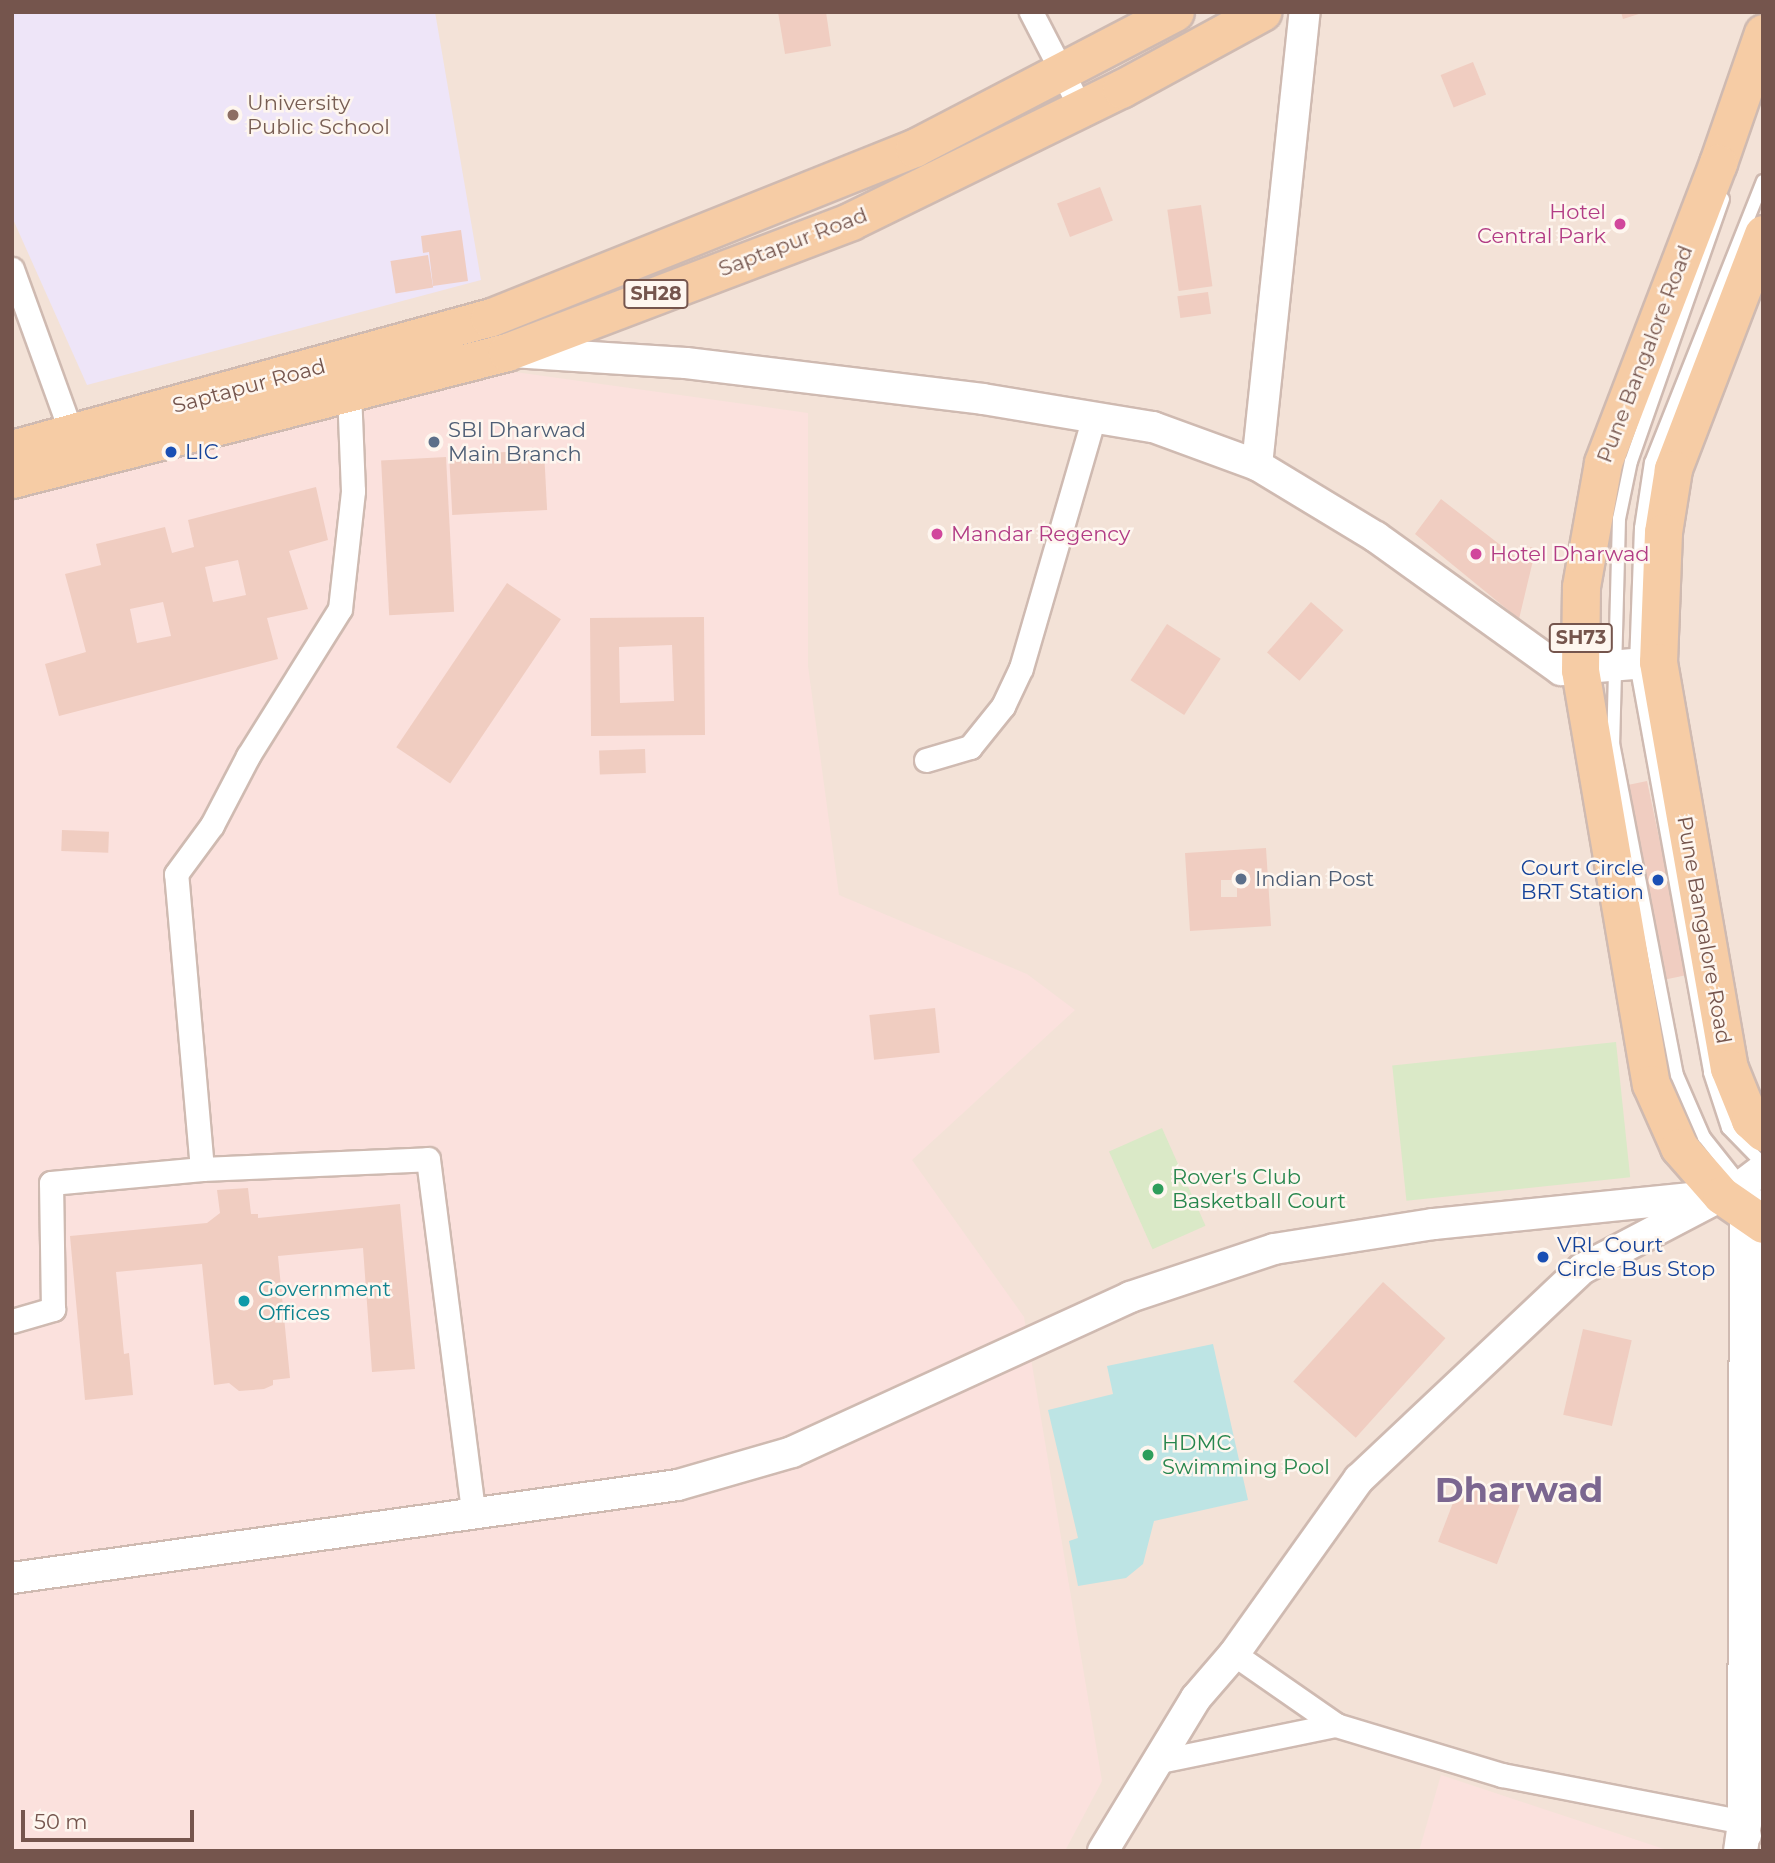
<!DOCTYPE html>
<style>
body{margin:0}
#map{position:relative;width:1775px;height:1863px;overflow:hidden;background:#fbf1e8;font-family:Montserrat,sans-serif}
div>[style]{position:absolute}
.residential>*{inset:0;background:#f3e2d7;transform-origin:0 0}
.commercial>*{inset:0;background:#fbe1dd}
.education>*{inset:0;background:#eee5f8}
.green>*{inset:0;background:#dae9c7;transform-origin:0 0}
.water>*{inset:0;background:#bde4e4}
.building>*{inset:0;background:#f0cdc1;transform-origin:0 0}
.roads{filter:drop-shadow(2px 0 #cfbab1) drop-shadow(-2px 0 #cfbab1) drop-shadow(0 2px #cfbab1) drop-shadow(0 -2px #cfbab1)}
.service>*{height:12px;margin:-6px;padding:0 6px;transform-origin:6px;border-radius:6px;background:#fff}
.minor>*{height:23px;margin:-11.5px;padding:0 11.5px;transform-origin:11.5px;border-radius:11.5px;background:#fff}
.tertiary>*{height:30px;margin:-15px;padding:0 15px;transform-origin:15px;border-radius:15px;background:#fff}
.secondary>*{height:33px;margin:-16.5px;padding:0 16.5px;transform-origin:16.5px;border-radius:16.5px;background:#fff}
.primary>*{height:37px;margin:-18.5px;padding:0 18.5px;transform-origin:18.5px;border-radius:18.5px;background:#f6cca5}
.dots>*{width:19px;height:19px;translate:-50% -50%;box-sizing:border-box;border:4px solid #fef6ef;border-radius:50%}
span{translate:-50% -50%;white-space:nowrap;text-align:center;line-height:1.15;-webkit-text-stroke:5px #fef6ef;paint-order:stroke}
.shield-label span{padding:2px 5px;background:#fef6ef;border:2px solid;border-radius:5px;-webkit-text-stroke-width:0}
.shield-label{font-size:19px;color:#75554d;font-weight:700}
.education-label{font-size:21px;color:#785e54}
.left{translate:0 -50%;text-align:left}
.hotel-label{font-size:21px;color:#b23c85}
.right{translate:-100% -50%;text-align:right}
.street-label{font-size:21px;color:#75554d}
.service-label{font-size:21px;color:#4e5e75}
.transit-label{font-size:21px;color:#164399}
.leisure-label{font-size:21px;color:#27864d}
.culture-label{font-size:21px;color:#0d838f}
.town-label{font-size:35px;color:#7b6690;font-weight:700}
.frame{position:absolute;inset:0;border:14px solid #75554d;pointer-events:none}
.scale{position:absolute;left:21px;top:1810px;width:173px;height:32px;box-sizing:border-box;border:4px solid #75554d;border-top:0;padding-left:9px;font-size:21px;line-height:24px;white-space:nowrap;color:#75554d;-webkit-text-stroke:5px #fef6ef;paint-order:stroke}
</style>
<div id="map">
<div class="residential">
<div style="left:12px;top:12px;width:1751px;height:1839px"></div>
</div>
<div class="commercial">
<div style="clip-path:polygon(493px 369px,808px 413px,808px 666px,839px 895px,1027px 974px,1075px 1010px,912px 1160px,1024px 1317px,1102px 1781px,1065px 1851px,12px 1851px,12px 500px,324px 411px)"></div>
<div style="clip-path:polygon(1441px 1775px,1670px 1851px,1419px 1851px)"></div>
</div>
<div class="education">
<div style="clip-path:polygon(12px 12px,435px 12px,481px 280px,87px 385px,12px 217px)"></div>
</div>
<div class="green">
<div style="left:1616px;top:1042px;width:136px;height:225px;rotate:84deg"></div>
<div style="left:1162px;top:1128px;width:107px;height:58px;rotate:66deg"></div>
</div>
<div class="water">
<div style="clip-path:polygon(1213px 1344px,1248px 1500px,1154px 1521px,1143px 1564px,1126px 1578px,1078px 1586px,1069px 1541px,1078px 1538px,1048px 1410px,1113px 1394px,1107px 1366px)"></div>
</div>
<div class="building">
<div style="clip-path:polygon(778px 12px,826px 12px,831px 46px,785px 54px)"></div>
<div style="clip-path:polygon(1621px 12px,1642px 12px,1642px 13px,1623px 19px)"></div>
<div style="left:1473px;top:62px;width:35px;height:35px;rotate:68deg"></div>
<div style="left:1100px;top:187px;width:36px;height:46px;rotate:69deg"></div>
<div style="left:1201px;top:205px;width:82px;height:34px;rotate:82deg"></div>
<div style="clip-path:polygon(461px 230px,468px 281px,433px 286px,429px 252px,423px 253px,421px 236px)"></div>
<div style="left:428px;top:255px;width:33px;height:38px;rotate:81deg"></div>
<div style="left:1208px;top:292px;width:22px;height:31px;rotate:82deg"></div>
<div style="left:544px;top:450px;width:60px;height:95px;rotate:87deg"></div>
<div style="left:446px;top:457px;width:155px;height:65px;rotate:87deg"></div>
<div style="clip-path:polygon(evenodd,316px 487px,328px 540px,289px 551px,308px 609px,267px 618px,278px 659px,59px 716px,45px 664px,86px 652px,65px 574px,101px 565px,96px 544px,165px 527px,172px 553px,194px 547px,188px 520px,316px 487px,238px 560px,246px 595px,213px 602px,205px 567px,238px 560px,316px 487px,163px 602px,171px 636px,137px 643px,130px 609px,163px 602px)"></div>
<div style="clip-path:polygon(1441px 499px,1521px 561px,1523px 546px,1536px 548px,1519px 619px,1415px 534px)"></div>
<div style="left:507px;top:583px;width:65px;height:198px;rotate:34deg"></div>
<div style="left:1311px;top:602px;width:43px;height:67px;rotate:41deg"></div>
<div style="clip-path:polygon(evenodd,704px 617px,705px 735px,591px 736px,590px 618px,704px 617px,672px 645px,674px 701px,620px 703px,619px 647px,672px 645px)"></div>
<div style="left:1167px;top:624px;width:64px;height:67px;rotate:33deg"></div>
<div style="left:645px;top:749px;width:24px;height:46px;rotate:88deg"></div>
<div style="left:1647px;top:781px;width:198px;height:22px;rotate:78deg"></div>
<div style="left:62px;top:830px;width:47px;height:21px;rotate:2deg"></div>
<div style="clip-path:polygon(evenodd,1266px 848px,1271px 926px,1190px 931px,1185px 853px,1266px 848px,1221px 880px,1237px 880px,1237px 897px,1221px 897px,1221px 880px)"></div>
<div style="left:935px;top:1008px;width:45px;height:66px;rotate:84deg"></div>
<div style="clip-path:polygon(248px 1188px,251px 1214px,258px 1214px,258px 1218px,400px 1204px,415px 1369px,372px 1372px,363px 1248px,278px 1256px,290px 1378px,273px 1380px,273px 1385px,264px 1389px,239px 1391px,229px 1383px,214px 1385px,202px 1264px,116px 1272px,124px 1354px,129px 1353px,133px 1395px,85px 1400px,70px 1236px,207px 1223px,220px 1213px,217px 1190px)"></div>
<div style="left:1383px;top:1282px;width:84px;height:134px;rotate:42deg"></div>
<div style="left:1583px;top:1329px;width:50px;height:88px;rotate:13deg"></div>
<div style="left:1461px;top:1482px;width:63px;height:64px;rotate:21deg"></div>
</div>
<div class="roads">
<div class="service">
<div style="left:1763px;top:181px;width:302px;rotate:111.7deg"></div>
<div style="left:1651px;top:462px;width:67px;rotate:98.6deg"></div>
<div style="left:1641px;top:528px;width:136px;rotate:92.1deg"></div>
<div style="left:1636px;top:664px;width:416px;rotate:79.7deg"></div>
<div style="left:1710px;top:1073px;width:58px;rotate:71.9deg"></div>
<div style="left:1728px;top:1128px;width:50px;rotate:45.8deg"></div>
<div style="left:1723px;top:199px;width:278px;rotate:109.3deg"></div>
<div style="left:1631px;top:461px;width:59px;rotate:101.7deg"></div>
<div style="left:1619px;top:519px;width:224px;rotate:91.5deg"></div>
<div style="left:1613px;top:743px;width:338px;rotate:79.1deg"></div>
<div style="left:1677px;top:1075px;width:68px;rotate:66.5deg"></div>
<div style="left:1704px;top:1137px;width:61px;rotate:51.6deg"></div>
<div style="left:1742px;top:1185px;width:25px;rotate:34deg"></div>
</div>
<div class="minor">
<div style="left:1031px;top:12px;width:109px;rotate:62.7deg"></div>
<div style="left:12px;top:269px;width:185px;rotate:70.1deg"></div>
<div style="left:926px;top:760px;width:46px;rotate:-16.5deg"></div>
<div style="left:970px;top:747px;width:53px;rotate:-51.2deg"></div>
<div style="left:1003px;top:706px;width:42px;rotate:-64.7deg"></div>
<div style="left:1021px;top:668px;width:258px;rotate:-73.8deg"></div>
<div style="left:202px;top:1169px;width:296px;rotate:-95deg"></div>
<div style="left:176px;top:874px;width:61px;rotate:-53.7deg"></div>
<div style="left:212px;top:825px;width:78px;rotate:-62.4deg"></div>
<div style="left:248px;top:756px;width:173px;rotate:-58deg"></div>
<div style="left:340px;top:609px;width:119px;rotate:-83.7deg"></div>
<div style="left:353px;top:491px;width:98px;rotate:-92.3deg"></div>
<div style="left:12px;top:1321px;width:43px;rotate:-16.3deg"></div>
<div style="left:53px;top:1309px;width:126px;rotate:-90.9deg"></div>
<div style="left:51px;top:1183px;width:152px;rotate:-5.3deg"></div>
<div style="left:202px;top:1169px;width:226px;rotate:-2.5deg"></div>
<div style="left:428px;top:1159px;width:360px;rotate:82.7deg"></div>
<div style="left:1234px;top:1654px;width:124px;rotate:34.8deg"></div>
<div style="left:1155px;top:1762px;width:185px;rotate:-11.6deg"></div>
<div style="left:1336px;top:1725px;width:173px;rotate:16.8deg"></div>
<div style="left:1502px;top:1775px;width:247px;rotate:11deg"></div>
<div style="left:1744px;top:1822px;width:14px;rotate:69deg"></div>
</div>
<div class="tertiary">
<div style="left:512px;top:352px;width:174px;rotate:3.6deg"></div>
<div style="left:686px;top:363px;width:299px;rotate:6.9deg"></div>
<div style="left:983px;top:399px;width:172px;rotate:9.4deg"></div>
<div style="left:1153px;top:427px;width:111px;rotate:20.1deg"></div>
<div style="left:1257px;top:465px;width:139px;rotate:31.2deg"></div>
<div style="left:1376px;top:537px;width:228px;rotate:35.7deg"></div>
<div style="left:1561px;top:670px;width:97px;rotate:-4.7deg"></div>
<div style="left:1257px;top:465px;width:456px;rotate:-84deg"></div>
<div style="left:12px;top:1578px;width:672px;rotate:-7.95deg"></div>
<div style="left:678px;top:1485px;width:119px;rotate:-16.1deg"></div>
<div style="left:792px;top:1452px;width:372px;rotate:-24.6deg"></div>
<div style="left:1130px;top:1297px;width:152px;rotate:-18.4deg"></div>
<div style="left:1274px;top:1249px;width:162px;rotate:-8.9deg"></div>
<div style="left:1434px;top:1224px;width:288px;rotate:-5.8deg"></div>
<div style="left:1103px;top:1851px;width:179px;rotate:-58.7deg"></div>
<div style="left:1196px;top:1698px;width:58px;rotate:-49.2deg"></div>
<div style="left:1234px;top:1654px;width:215px;rotate:-54.5deg"></div>
<div style="left:1359px;top:1479px;width:306px;rotate:-43.3deg"></div>
<div style="left:1582px;top:1269px;width:181px;rotate:-27.7deg"></div>
<div style="left:1742px;top:1185px;width:26px;rotate:-37deg"></div>
</div>
<div class="secondary">
<div style="left:1740px;top:1851px;width:29px;rotate:-82deg"></div>
<div style="left:1744px;top:1822px;width:608px;rotate:-89.81deg"></div>
</div>
<div class="primary">
<div style="left:1763px;top:33px;width:138px;rotate:109.1deg"></div>
<div style="left:1718px;top:163px;width:321px;rotate:111deg"></div>
<div style="left:1603px;top:463px;width:126px;rotate:100.1deg"></div>
<div style="left:1581px;top:587px;width:83px;rotate:90.7deg"></div>
<div style="left:1580px;top:670px;width:420px;rotate:80.3deg"></div>
<div style="left:1651px;top:1084px;width:69px;rotate:66deg"></div>
<div style="left:1679px;top:1147px;width:64px;rotate:48.8deg"></div>
<div style="left:1721px;top:1195px;width:51px;rotate:34.6deg"></div>
<div style="left:1763px;top:234px;width:252px;rotate:111deg"></div>
<div style="left:1673px;top:469px;width:64px;rotate:99deg"></div>
<div style="left:1663px;top:532px;width:130px;rotate:92.2deg"></div>
<div style="left:1658px;top:662px;width:412px;rotate:80.1deg"></div>
<div style="left:1729px;top:1068px;width:56px;rotate:68deg"></div>
<div style="left:1750px;top:1120px;width:18px;rotate:43deg"></div>
<div style="left:12px;top:449px;width:495px;rotate:-15.4deg"></div>
<div style="left:489px;top:318px;width:458px;rotate:-21.8deg"></div>
<div style="left:914px;top:148px;width:294px;rotate:-27.5deg"></div>
<div style="left:12px;top:479px;width:511px;rotate:-14.39deg"></div>
<div style="left:507px;top:352px;width:368px;rotate:-20.8deg"></div>
<div style="left:851px;top:221px;width:301px;rotate:-26.1deg"></div>
<div style="left:1121px;top:89px;width:161px;rotate:-28.6deg"></div>
</div>
</div>
<div class="dots">
<div style="left:233px;top:115px;background:#8d6e63"></div>
<div style="left:1620px;top:224px;background:#d1479c"></div>
<div style="left:434px;top:442px;background:#5c6f8a"></div>
<div style="left:171px;top:452px;background:#1a4fb4"></div>
<div style="left:937px;top:534px;background:#d1479c"></div>
<div style="left:1476px;top:554px;background:#d1479c"></div>
<div style="left:1241px;top:879px;background:#5c6f8a"></div>
<div style="left:1658px;top:880px;background:#1a4fb4"></div>
<div style="left:1158px;top:1189px;background:#2e9e5b"></div>
<div style="left:1543px;top:1257px;background:#1a4fb4"></div>
<div style="left:244px;top:1301px;background:#0f9aa8"></div>
<div style="left:1148px;top:1455px;background:#2e9e5b"></div>
</div>
<div class="shield-label">
<span style="left:656px;top:294px">SH28</span>
<span style="left:1581px;top:638px">SH73</span>
</div>
<div class="education-label">
<span class="left" style="left:247px;top:115px">University<br>Public School</span>
</div>
<div class="hotel-label">
<span class="right" style="left:1606px;top:224px">Hotel<br>Central Park</span>
<span class="left" style="left:951px;top:534px">Mandar Regency</span>
<span class="left" style="left:1490px;top:554px">Hotel Dharwad</span>
</div>
<div class="street-label">
<span style="left:793px;top:242px;rotate:-21deg">Saptapur Road</span>
<span style="left:1645px;top:354px;rotate:-69deg">Pune Bangalore Road</span>
<span style="left:249px;top:386px;rotate:-15deg">Saptapur Road</span>
<span style="left:1704px;top:930px;rotate:80deg">Pune Bangalore Road</span>
</div>
<div class="service-label">
<span class="left" style="left:448px;top:442px">SBI Dharwad<br>Main Branch</span>
<span class="left" style="left:1255px;top:879px">Indian Post</span>
</div>
<div class="transit-label">
<span class="left" style="left:185px;top:452px">LIC</span>
<span class="right" style="left:1644px;top:880px">Court Circle<br>BRT Station</span>
<span class="left" style="left:1557px;top:1257px">VRL Court<br>Circle Bus Stop</span>
</div>
<div class="leisure-label">
<span class="left" style="left:1172px;top:1189px">Rover's Club<br>Basketball Court</span>
<span class="left" style="left:1162px;top:1455px">HDMC<br>Swimming Pool</span>
</div>
<div class="culture-label">
<span class="left" style="left:258px;top:1301px">Government<br>Offices</span>
</div>
<div class="town-label">
<span style="left:1519px;top:1490px">Dharwad</span>
</div>
<div class="frame"></div>
<div class="scale">50 m</div>
</div>
